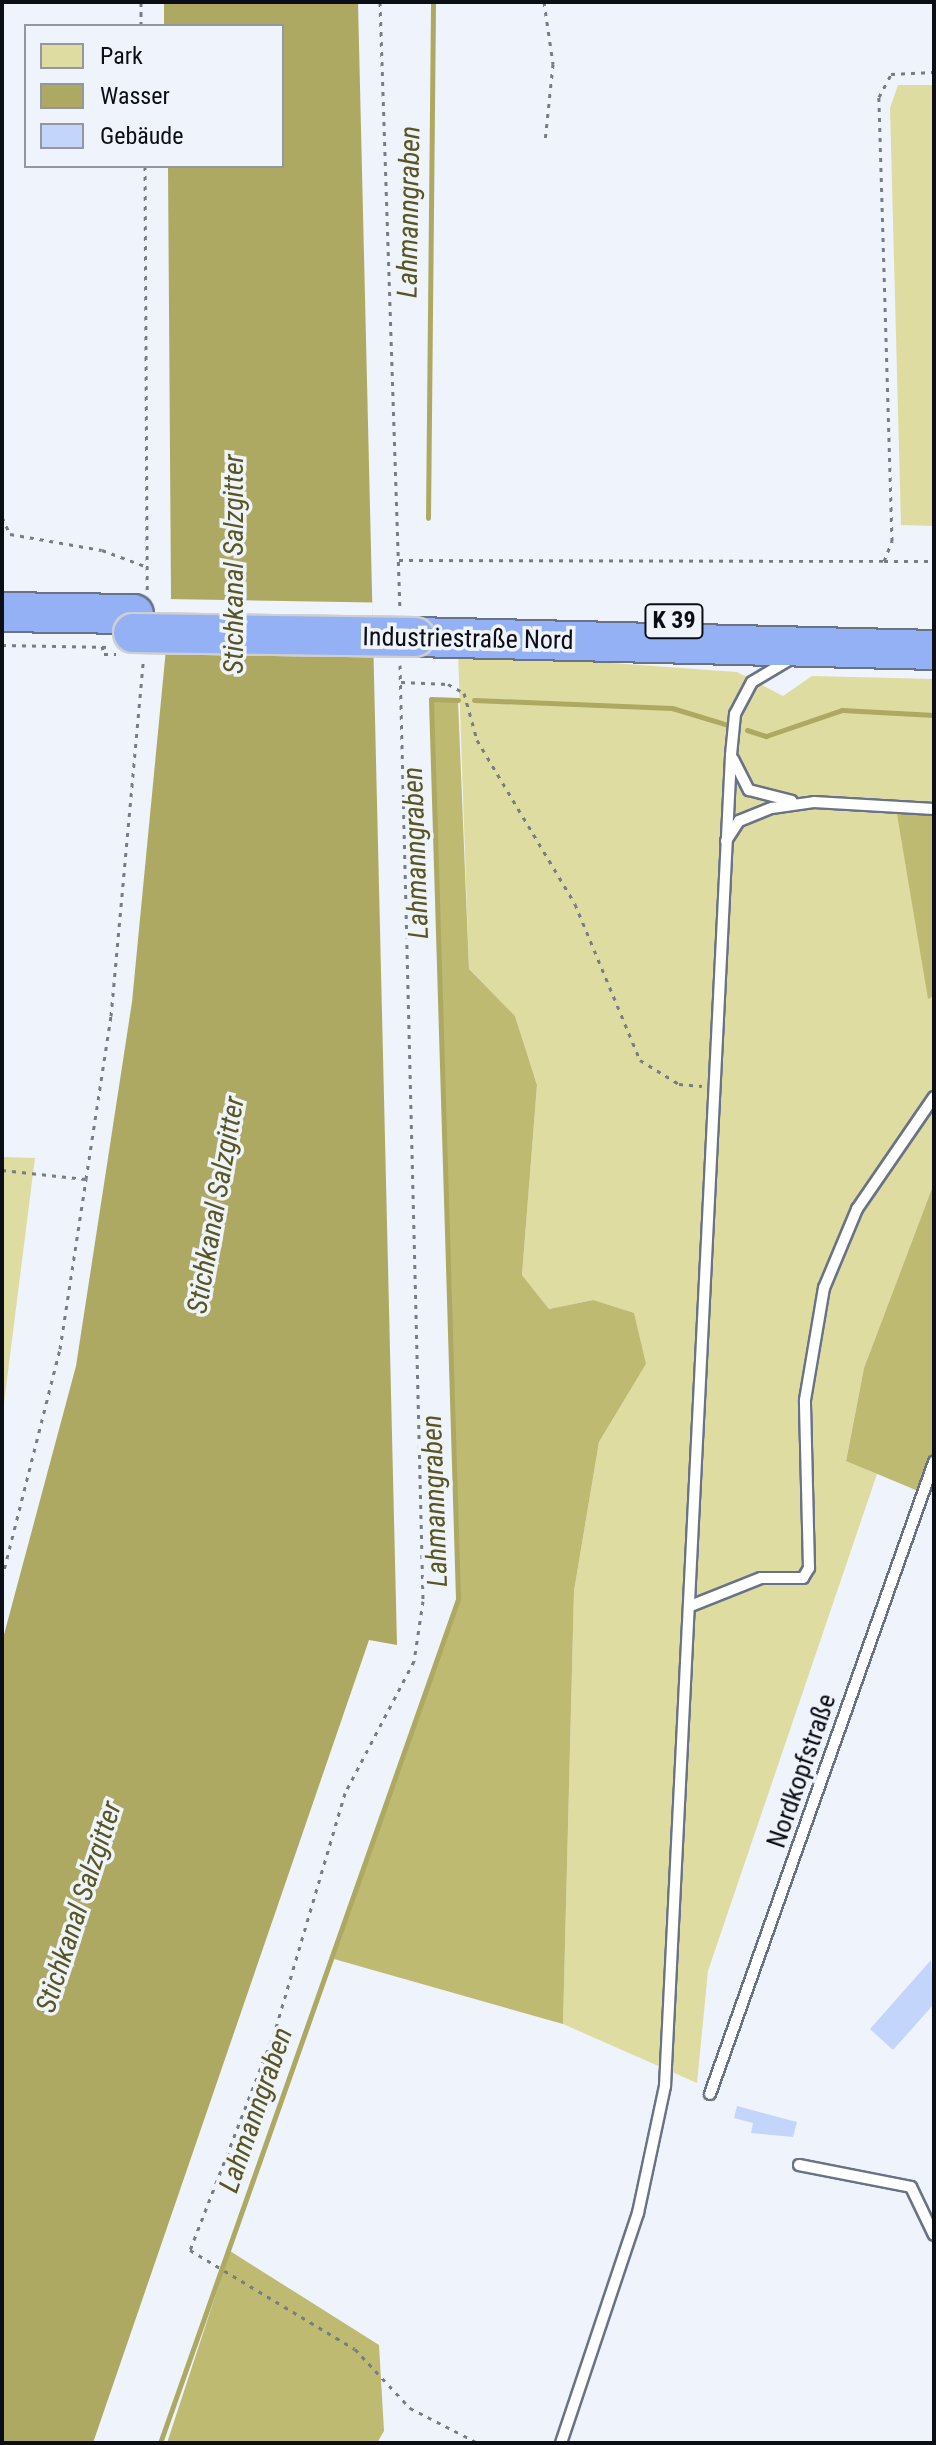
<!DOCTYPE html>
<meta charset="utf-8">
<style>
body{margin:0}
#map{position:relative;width:936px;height:2445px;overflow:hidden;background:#eff3fc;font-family:"Roboto Condensed",sans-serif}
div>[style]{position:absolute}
.green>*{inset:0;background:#dfdca2}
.forest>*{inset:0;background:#beba72}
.water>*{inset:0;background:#ada962}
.pier>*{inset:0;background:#eff3fc;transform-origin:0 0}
.stream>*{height:5px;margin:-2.5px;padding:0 2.5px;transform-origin:2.5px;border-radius:2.5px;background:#ada962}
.building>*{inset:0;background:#c4d5fb}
.path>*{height:3px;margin-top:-1.5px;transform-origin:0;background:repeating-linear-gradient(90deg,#787c84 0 4px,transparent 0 10px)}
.roads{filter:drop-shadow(2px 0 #6a7386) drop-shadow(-2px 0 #6a7386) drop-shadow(0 2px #6a7386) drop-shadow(0 -2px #6a7386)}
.lane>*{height:10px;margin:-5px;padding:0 5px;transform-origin:5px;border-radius:5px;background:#fff}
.highway>*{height:38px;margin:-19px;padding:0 19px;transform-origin:19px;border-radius:19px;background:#95b1f6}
.bridges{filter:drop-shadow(2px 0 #cecfd0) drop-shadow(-2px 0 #cecfd0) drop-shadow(0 2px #cecfd0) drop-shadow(0 -2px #cecfd0)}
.highway-bridge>*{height:38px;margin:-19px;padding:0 19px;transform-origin:19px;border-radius:19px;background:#95b1f6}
span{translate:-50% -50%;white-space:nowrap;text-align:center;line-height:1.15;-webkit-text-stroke:7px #eff3fc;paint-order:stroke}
.shield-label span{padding:2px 6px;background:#eff3fc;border:2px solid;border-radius:6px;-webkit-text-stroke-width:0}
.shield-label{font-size:24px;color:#0b0e15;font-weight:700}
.street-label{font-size:26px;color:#0b0e15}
.water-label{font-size:28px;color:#58551f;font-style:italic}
.frame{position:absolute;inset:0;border:4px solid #0b0e15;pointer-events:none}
.legend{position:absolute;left:24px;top:24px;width:260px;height:144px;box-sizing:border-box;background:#eff3fc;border:2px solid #9497a0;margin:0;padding:10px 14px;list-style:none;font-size:24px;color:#0b0e15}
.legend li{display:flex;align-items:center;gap:16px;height:40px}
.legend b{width:40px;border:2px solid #9497a0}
</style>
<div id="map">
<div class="green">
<div style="clip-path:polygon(898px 85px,934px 85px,934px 526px,901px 525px,890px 108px)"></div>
<div style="clip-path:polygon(458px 652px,737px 672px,783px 696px,812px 676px,934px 679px,934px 1183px,864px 1368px,846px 1460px,877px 1474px,708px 1971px,697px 2083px,563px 2024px,574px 1591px,599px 1442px,646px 1364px,593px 1300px,549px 1309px,522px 1275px,537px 1085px,515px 1016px,469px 969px)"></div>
<div style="clip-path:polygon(2px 1157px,35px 1158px,2px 1419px)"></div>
</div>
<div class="forest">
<div style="clip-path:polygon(431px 699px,458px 700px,469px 969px,515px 1016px,537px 1085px,522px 1275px,549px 1309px,593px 1300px,634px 1313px,646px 1364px,599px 1442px,574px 1591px,563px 2024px,334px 1959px,458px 1599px)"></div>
<div style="clip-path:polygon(896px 808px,934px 810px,934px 996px,928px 999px)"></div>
<div style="clip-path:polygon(934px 1183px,934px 1462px,923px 1493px,846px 1461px,864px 1368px)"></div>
<div style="clip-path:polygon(230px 2251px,379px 2345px,384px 2431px,377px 2443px,167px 2443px)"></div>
</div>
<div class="water">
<div style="clip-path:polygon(164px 2px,358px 2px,397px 1645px,369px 1640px,93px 2443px,2px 2443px,2px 1642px,76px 1366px,132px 1002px,171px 597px,168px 166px,282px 166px,282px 26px,164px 26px)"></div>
</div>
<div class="pier">
<div style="left:166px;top:599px;width:207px;height:54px;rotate:1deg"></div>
</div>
<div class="stream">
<div style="left:428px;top:518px;width:516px;rotate:-89.44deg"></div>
<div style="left:474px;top:700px;width:198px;rotate:2.3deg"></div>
<div style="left:672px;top:708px;width:59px;rotate:16.9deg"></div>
<div style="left:747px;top:730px;width:20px;rotate:18deg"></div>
<div style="left:766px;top:736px;width:80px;rotate:-18.9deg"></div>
<div style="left:842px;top:710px;width:92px;rotate:3.1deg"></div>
<div style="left:160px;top:2443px;width:895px;rotate:-70.55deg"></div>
<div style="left:458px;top:1599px;width:900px;rotate:-91.72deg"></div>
<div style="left:431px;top:699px;width:27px;rotate:2deg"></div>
</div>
<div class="building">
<div style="clip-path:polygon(931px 1960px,934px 2004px,893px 2050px,870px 2029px)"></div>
<div style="clip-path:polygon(737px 2106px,797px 2122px,793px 2137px,751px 2133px,753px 2123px,734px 2118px)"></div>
</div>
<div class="path">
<div style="left:141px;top:2px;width:24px;rotate:90deg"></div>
<div style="left:380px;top:2px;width:608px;rotate:88.12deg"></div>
<div style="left:544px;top:2px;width:63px;rotate:81.7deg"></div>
<div style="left:553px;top:64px;width:78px;rotate:95.9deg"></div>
<div style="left:145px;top:166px;width:424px;rotate:89.7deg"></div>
<div style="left:2px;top:517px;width:19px;rotate:65deg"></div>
<div style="left:10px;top:534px;width:93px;rotate:9.9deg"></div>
<div style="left:102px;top:550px;width:46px;rotate:20.4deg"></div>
<div style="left:399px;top:560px;width:485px;rotate:0.1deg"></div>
<div style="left:884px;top:561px;width:22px;rotate:-68deg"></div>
<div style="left:892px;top:541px;width:444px;rotate:-91.7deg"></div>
<div style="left:879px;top:97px;width:26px;rotate:-62deg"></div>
<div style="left:891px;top:74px;width:43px;rotate:-2.7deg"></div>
<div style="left:884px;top:561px;width:50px"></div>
<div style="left:2px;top:645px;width:108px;rotate:1.1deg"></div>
<div style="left:102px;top:646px;width:8px;rotate:76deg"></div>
<div style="left:104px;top:654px;width:12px"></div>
<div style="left:400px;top:665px;width:936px;rotate:88.59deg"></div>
<div style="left:423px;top:1601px;width:61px;rotate:98.5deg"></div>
<div style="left:414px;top:1661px;width:149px;rotate:117.6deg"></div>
<div style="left:345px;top:1793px;width:248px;rotate:106.4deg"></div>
<div style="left:275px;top:2031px;width:235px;rotate:111.2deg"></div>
<div style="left:190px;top:2250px;width:192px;rotate:31deg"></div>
<div style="left:355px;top:2349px;width:81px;rotate:47deg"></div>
<div style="left:410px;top:2408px;width:76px;rotate:27.2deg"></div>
<div style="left:401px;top:682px;width:47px;rotate:2.4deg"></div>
<div style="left:448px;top:684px;width:18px;rotate:29deg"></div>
<div style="left:464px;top:693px;width:49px;rotate:74.5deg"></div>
<div style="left:477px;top:740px;width:191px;rotate:59.1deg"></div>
<div style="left:575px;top:904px;width:169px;rotate:67.4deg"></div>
<div style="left:640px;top:1060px;width:46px;rotate:31.6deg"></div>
<div style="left:679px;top:1084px;width:23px;rotate:5deg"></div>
<div style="left:2px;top:1170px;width:84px;rotate:6.1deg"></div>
<div style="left:2px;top:1578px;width:236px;rotate:-75.8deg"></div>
<div style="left:60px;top:1349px;width:172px;rotate:-81.3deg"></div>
<div style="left:86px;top:1179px;width:165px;rotate:-81.3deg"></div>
<div style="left:111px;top:1016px;width:356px;rotate:-84.8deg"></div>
</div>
<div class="roads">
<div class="lane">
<div style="left:733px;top:759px;width:35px;rotate:63deg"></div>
<div style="left:749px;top:790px;width:44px;rotate:14.3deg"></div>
<div style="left:726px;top:841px;width:24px;rotate:-57deg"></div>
<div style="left:739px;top:821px;width:35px;rotate:-22deg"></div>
<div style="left:772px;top:808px;width:42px;rotate:-8.1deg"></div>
<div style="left:814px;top:802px;width:120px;rotate:3.3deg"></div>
<div style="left:693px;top:1605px;width:73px;rotate:-21.7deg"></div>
<div style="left:761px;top:1578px;width:42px"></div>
<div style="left:803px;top:1578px;width:12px;rotate:-59deg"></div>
<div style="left:809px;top:1568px;width:168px;rotate:-91.4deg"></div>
<div style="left:805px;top:1400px;width:114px;rotate:-80.4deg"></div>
<div style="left:824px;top:1288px;width:86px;rotate:-67.3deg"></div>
<div style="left:857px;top:1209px;width:136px;rotate:-55.5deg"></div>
<div style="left:710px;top:2094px;width:671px;rotate:-70.48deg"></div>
<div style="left:799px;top:2165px;width:114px;rotate:11.1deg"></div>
<div style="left:911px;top:2187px;width:53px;rotate:64.4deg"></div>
<div style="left:561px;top:2443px;width:243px;rotate:-71.5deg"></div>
<div style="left:638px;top:2213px;width:130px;rotate:-78deg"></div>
<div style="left:665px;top:2086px;width:1333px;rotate:-87.16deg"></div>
<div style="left:731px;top:755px;width:41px;rotate:-84.4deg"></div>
<div style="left:735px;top:714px;width:36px;rotate:-62deg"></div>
<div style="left:752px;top:682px;width:43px;rotate:-30.7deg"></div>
</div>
<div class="highway">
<div style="left:2px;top:612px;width:132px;rotate:0.9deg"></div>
<div style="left:415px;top:637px;width:519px;rotate:1.43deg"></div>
</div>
</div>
<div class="bridges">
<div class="highway-bridge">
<div style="left:133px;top:633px;width:282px;rotate:0.8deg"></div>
</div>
</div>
<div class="shield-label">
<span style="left:674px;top:621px">K 39</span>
</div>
<div class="street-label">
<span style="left:468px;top:639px;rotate:1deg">Industriestraße Nord</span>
<span style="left:802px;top:1771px;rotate:-71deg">Nordkopfstraße</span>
</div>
<div class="water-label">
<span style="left:409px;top:212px;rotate:-89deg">Lahmanngraben</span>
<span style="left:234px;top:564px;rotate:-90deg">Stichkanal Salzgitter</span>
<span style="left:416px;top:853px;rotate:-92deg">Lahmanngraben</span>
<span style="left:216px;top:1205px;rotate:-80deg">Stichkanal Salzgitter</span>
<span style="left:435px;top:1501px;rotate:-92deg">Lahmanngraben</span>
<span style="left:79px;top:1907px;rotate:-72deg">Stichkanal Salzgitter</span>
<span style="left:256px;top:2110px;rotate:-71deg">Lahmanngraben</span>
</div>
<div class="frame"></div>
<ul class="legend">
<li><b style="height:22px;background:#dfdca2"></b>Park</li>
<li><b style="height:22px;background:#ada962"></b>Wasser</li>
<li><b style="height:22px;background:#c4d5fb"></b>Gebäude</li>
</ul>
</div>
